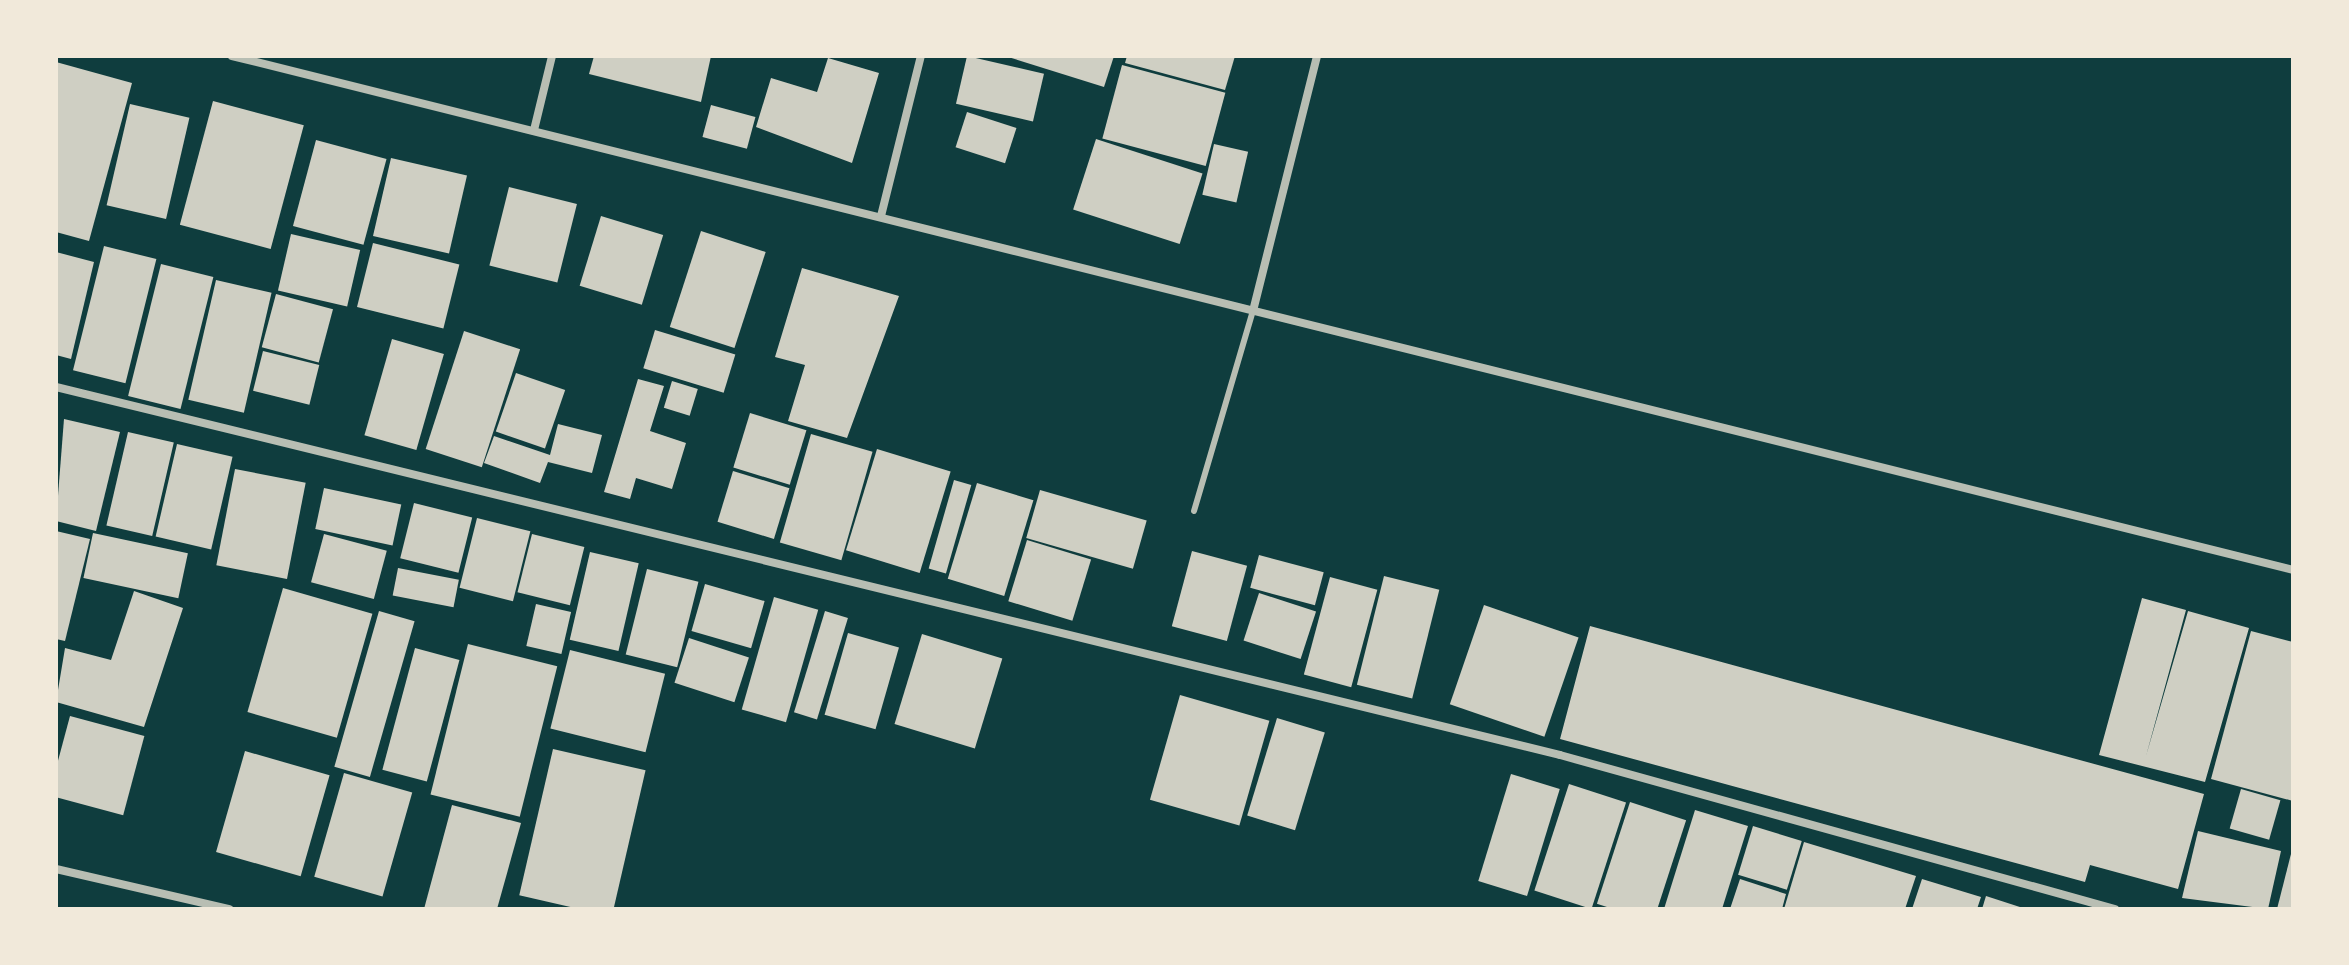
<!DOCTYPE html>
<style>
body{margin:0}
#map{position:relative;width:2349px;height:965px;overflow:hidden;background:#0f3d3e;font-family:Poppins,sans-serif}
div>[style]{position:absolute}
.building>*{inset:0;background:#cfcfc3;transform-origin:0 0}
.service>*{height:6px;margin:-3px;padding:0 3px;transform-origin:3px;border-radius:3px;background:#b8beb3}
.minor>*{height:8px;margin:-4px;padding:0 4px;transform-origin:4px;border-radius:4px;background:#b8beb3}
span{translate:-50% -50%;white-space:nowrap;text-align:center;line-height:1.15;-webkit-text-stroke:6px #f1e9da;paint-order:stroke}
.frame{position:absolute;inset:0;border:58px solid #f1e9da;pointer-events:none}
</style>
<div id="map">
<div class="building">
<div style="clip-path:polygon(594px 56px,711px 56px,701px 102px,589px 74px)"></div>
<div style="left:967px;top:56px;width:79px;height:49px;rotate:13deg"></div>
<div style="clip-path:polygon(1005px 56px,1114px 56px,1104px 87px)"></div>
<div style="clip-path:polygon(1127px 56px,1235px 56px,1225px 90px,1125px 63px)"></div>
<div style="clip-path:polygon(828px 58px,879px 73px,852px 163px,756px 127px,771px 78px,817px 92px)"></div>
<div style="clip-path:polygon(56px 62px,132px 83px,89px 241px,56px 232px)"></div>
<div style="left:1122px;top:65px;width:107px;height:76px;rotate:15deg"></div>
<div style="left:213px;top:101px;width:94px;height:128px;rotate:15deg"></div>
<div style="left:130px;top:104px;width:61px;height:104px;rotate:13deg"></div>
<div style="left:711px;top:105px;width:46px;height:33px;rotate:15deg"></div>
<div style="left:967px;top:112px;width:52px;height:37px;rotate:18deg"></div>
<div style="left:1096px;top:139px;width:112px;height:74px;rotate:18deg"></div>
<div style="left:316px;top:140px;width:73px;height:89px;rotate:15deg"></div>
<div style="left:1214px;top:144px;width:35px;height:52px;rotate:13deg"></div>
<div style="left:391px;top:158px;width:78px;height:80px;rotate:13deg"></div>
<div style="left:509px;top:187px;width:70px;height:81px;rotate:14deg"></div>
<div style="left:601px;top:216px;width:65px;height:73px;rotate:17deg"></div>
<div style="left:701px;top:231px;width:68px;height:101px;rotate:18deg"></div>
<div style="left:291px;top:234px;width:71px;height:58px;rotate:13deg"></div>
<div style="left:373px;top:243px;width:89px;height:66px;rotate:14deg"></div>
<div style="left:104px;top:246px;width:54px;height:128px;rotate:14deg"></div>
<div style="clip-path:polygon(56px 252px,94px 262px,71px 359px,56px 355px)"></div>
<div style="left:161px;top:264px;width:54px;height:136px;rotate:14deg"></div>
<div style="clip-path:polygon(802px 268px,899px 296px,847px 438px,788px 421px,805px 365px,775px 357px)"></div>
<div style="left:216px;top:280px;width:57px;height:123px;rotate:13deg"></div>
<div style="left:276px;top:294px;width:59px;height:55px;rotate:15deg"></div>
<div style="left:655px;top:330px;width:84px;height:40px;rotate:17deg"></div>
<div style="left:464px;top:331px;width:59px;height:124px;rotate:18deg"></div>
<div style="left:392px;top:339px;width:54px;height:100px;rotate:16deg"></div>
<div style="left:263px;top:351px;width:58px;height:41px;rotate:14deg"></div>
<div style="left:516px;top:373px;width:52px;height:62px;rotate:19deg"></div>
<div style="clip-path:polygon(638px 379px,664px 386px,650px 431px,686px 443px,672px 489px,636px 478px,630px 499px,604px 492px)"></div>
<div style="left:672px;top:381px;width:27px;height:28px;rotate:17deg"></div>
<div style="left:750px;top:413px;width:59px;height:57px;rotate:17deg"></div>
<div style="clip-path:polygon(64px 419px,120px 432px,96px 531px,56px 521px)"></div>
<div style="clip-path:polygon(558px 424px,602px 435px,592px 473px,548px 462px,540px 483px,484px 463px,494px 436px,550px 455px)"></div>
<div style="left:128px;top:432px;width:47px;height:96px;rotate:13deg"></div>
<div style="left:811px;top:434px;width:64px;height:113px;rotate:16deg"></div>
<div style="left:177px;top:444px;width:57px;height:95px;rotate:13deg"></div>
<div style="left:877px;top:449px;width:77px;height:106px;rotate:17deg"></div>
<div style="left:235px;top:469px;width:72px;height:98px;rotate:11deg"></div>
<div style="left:733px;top:471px;width:59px;height:53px;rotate:17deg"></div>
<div style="left:954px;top:480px;width:18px;height:92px;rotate:16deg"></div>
<div style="left:977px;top:483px;width:59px;height:100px;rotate:17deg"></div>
<div style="left:324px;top:488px;width:79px;height:42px;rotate:12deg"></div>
<div style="left:1040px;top:490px;width:111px;height:50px;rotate:16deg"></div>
<div style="left:414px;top:503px;width:60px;height:57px;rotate:14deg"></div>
<div style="left:477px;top:518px;width:55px;height:72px;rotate:14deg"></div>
<div style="clip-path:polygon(56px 531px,90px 539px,65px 641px,56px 639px)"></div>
<div style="left:93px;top:533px;width:97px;height:46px;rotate:12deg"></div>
<div style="left:324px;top:534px;width:65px;height:50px;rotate:15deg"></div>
<div style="left:532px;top:534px;width:54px;height:60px;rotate:14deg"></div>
<div style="left:1027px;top:540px;width:67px;height:64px;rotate:17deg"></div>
<div style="left:1192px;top:551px;width:57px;height:78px;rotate:15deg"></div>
<div style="left:590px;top:552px;width:50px;height:90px;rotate:13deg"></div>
<div style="left:1259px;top:555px;width:67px;height:34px;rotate:15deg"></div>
<div style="left:398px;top:568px;width:62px;height:28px;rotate:11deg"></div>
<div style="left:647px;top:569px;width:53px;height:88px;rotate:14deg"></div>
<div style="left:1384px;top:576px;width:57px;height:112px;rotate:14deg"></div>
<div style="left:1330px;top:577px;width:49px;height:101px;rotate:15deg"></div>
<div style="left:705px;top:584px;width:62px;height:49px;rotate:16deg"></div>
<div style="left:283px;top:588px;width:93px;height:129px;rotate:16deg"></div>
<div style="clip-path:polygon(134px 591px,183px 608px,144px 727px,56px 702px,65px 648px,111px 660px)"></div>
<div style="left:1259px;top:593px;width:60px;height:50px;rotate:18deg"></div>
<div style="left:774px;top:597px;width:46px;height:117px;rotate:16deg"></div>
<div style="clip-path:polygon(2142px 598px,2186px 610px,2146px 756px,2188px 611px,2249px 628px,2205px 782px,2099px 755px)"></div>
<div style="left:536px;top:604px;width:36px;height:43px;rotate:13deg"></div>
<div style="left:1484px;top:605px;width:100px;height:105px;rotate:19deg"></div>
<div style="left:379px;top:611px;width:37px;height:162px;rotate:16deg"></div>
<div style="left:825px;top:611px;width:24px;height:106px;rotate:17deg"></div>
<div style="clip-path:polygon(1590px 626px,2204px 794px,2178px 889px,2090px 865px,2085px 882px,1560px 739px)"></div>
<div style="clip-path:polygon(2251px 631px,2293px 642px,2293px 801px,2211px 779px)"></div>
<div style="left:848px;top:633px;width:53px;height:85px;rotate:16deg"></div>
<div style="left:922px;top:634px;width:84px;height:94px;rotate:17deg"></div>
<div style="left:689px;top:638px;width:63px;height:47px;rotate:18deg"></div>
<div style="left:468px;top:644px;width:92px;height:155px;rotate:14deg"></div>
<div style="left:415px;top:648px;width:46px;height:126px;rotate:15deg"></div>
<div style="left:570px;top:650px;width:98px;height:81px;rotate:14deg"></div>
<div style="left:1180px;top:695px;width:93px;height:109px;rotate:16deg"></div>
<div style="left:70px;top:716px;width:77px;height:82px;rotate:15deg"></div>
<div style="left:1277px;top:718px;width:50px;height:102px;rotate:17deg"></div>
<div style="left:553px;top:749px;width:95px;height:150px;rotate:13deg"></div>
<div style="left:245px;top:751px;width:88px;height:105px;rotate:16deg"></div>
<div style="left:344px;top:773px;width:71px;height:108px;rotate:16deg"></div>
<div style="left:1511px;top:774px;width:51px;height:112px;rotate:17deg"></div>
<div style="left:1569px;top:784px;width:60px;height:112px;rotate:18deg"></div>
<div style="left:2241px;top:789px;width:41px;height:41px;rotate:16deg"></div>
<div style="left:1630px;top:802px;width:59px;height:107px;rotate:18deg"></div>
<div style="clip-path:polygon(452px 805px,521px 823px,497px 909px,424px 909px)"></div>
<div style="clip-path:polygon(1695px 810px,1748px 826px,1722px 909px,1664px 909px)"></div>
<div style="left:1753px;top:826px;width:51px;height:51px;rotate:17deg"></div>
<div style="clip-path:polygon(2198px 831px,2281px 851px,2268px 909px,2182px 898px)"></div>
<div style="clip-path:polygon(1804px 842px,1916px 876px,1905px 909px,1784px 909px)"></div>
<div style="clip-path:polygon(2292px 850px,2293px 909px,2277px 909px)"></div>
<div style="clip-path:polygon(1740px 879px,1786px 894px,1782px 909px,1730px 909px)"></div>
<div style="clip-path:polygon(1922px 879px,1981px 897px,1977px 909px,1912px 909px)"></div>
<div style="clip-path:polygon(1986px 896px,2023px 908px,2023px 909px,1982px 909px)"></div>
</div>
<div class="service">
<div style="left:1194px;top:511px;width:213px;rotate:-73.6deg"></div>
</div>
<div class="minor">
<div style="left:232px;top:56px;width:2124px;rotate:14deg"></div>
<div style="left:534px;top:130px;width:76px;rotate:-76.3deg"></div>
<div style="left:881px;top:216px;width:165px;rotate:-76deg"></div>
<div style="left:1254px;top:307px;width:259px;rotate:-75.9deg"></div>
<div style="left:56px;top:387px;width:1548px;rotate:13.75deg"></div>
<div style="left:1560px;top:755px;width:576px;rotate:15.51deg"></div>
<div style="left:56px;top:869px;width:178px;rotate:13deg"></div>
</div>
<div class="frame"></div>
</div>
